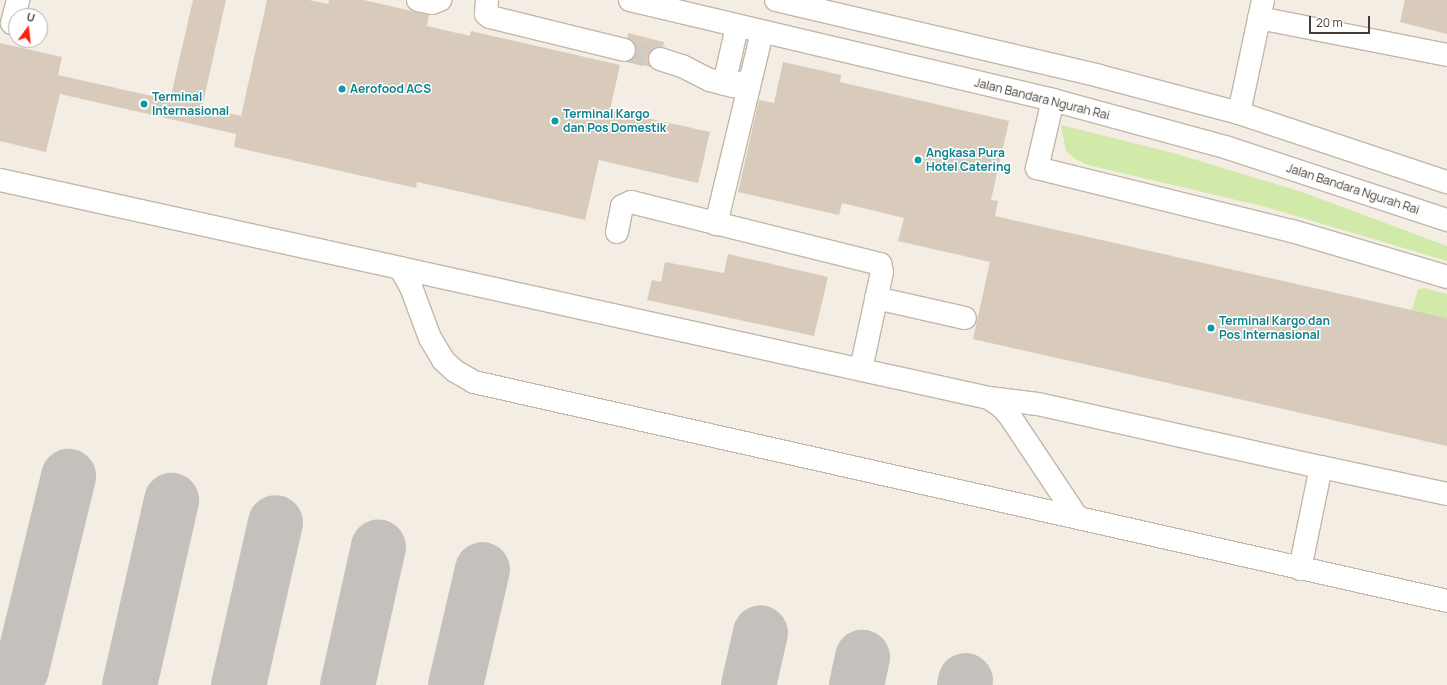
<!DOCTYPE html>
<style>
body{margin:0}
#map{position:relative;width:1447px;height:685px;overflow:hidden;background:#f3ede3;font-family:Manrope,sans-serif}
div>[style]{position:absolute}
.green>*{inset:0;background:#d1eaa9}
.taxiway>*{height:55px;margin:-27.5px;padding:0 27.5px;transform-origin:27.5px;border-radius:27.5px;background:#c4c0bc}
.building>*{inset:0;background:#d8cbbb}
.minor-tunnel>*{height:22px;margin-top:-11px;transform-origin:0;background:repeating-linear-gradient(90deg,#d0cac0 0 22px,transparent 0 33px)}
.roads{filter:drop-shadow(1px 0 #c2b7a9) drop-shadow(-1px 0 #c2b7a9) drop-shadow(0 1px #c2b7a9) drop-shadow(0 -1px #c2b7a9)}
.minor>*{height:22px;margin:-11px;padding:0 11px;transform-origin:11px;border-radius:11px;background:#fff}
.dots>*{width:11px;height:11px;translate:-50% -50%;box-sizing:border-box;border:2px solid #fff;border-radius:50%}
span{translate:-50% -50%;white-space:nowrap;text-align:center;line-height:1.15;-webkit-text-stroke:3px #fff;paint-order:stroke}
.culture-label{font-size:12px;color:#0d838f;font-weight:700}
.left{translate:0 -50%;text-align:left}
.street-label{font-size:12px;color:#453d33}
.north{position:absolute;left:8px;top:8px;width:40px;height:40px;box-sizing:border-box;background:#fff;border:1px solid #b5b1ad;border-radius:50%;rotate:15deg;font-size:11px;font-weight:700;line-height:16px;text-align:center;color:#453d33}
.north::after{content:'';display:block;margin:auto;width:14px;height:18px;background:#ff210e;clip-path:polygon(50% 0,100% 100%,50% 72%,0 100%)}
.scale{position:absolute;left:1309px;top:16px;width:61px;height:18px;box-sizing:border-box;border:2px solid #453d33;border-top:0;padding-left:5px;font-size:12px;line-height:14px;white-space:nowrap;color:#453d33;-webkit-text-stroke:3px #fff;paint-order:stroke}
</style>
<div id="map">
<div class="green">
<div style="clip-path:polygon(1061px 125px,1177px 154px,1305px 193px,1447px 246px,1447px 261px,1266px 207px,1088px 165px,1075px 159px,1066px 151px)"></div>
<div style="clip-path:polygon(1424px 288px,1447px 294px,1447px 318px,1412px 310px,1418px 289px)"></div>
</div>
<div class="taxiway">
<div style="left:1px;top:685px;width:26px;rotate:-39deg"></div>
<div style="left:21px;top:669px;width:199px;rotate:-76.3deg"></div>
<div style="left:129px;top:685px;width:190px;rotate:-77.2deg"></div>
<div style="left:238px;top:685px;width:167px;rotate:-77.2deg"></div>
<div style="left:347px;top:685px;width:142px;rotate:-77.4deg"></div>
<div style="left:455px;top:685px;width:119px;rotate:-76.9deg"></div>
<div style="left:748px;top:685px;width:54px;rotate:-77.2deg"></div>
<div style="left:856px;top:685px;width:29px;rotate:-78deg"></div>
<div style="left:964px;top:685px;width:5px;rotate:-79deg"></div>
</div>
<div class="building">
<div style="clip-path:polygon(193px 0,226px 0,202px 107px,241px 116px,267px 0,309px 0,328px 4px,329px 0,364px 0,429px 15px,427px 26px,470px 36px,471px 31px,620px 65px,610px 110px,710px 132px,698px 183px,599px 160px,585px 220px,417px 182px,416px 188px,234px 147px,236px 134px,60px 94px,46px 152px,0 141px,0 43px,62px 57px,58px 75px,170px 100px)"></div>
<div style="clip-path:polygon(1405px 0,1447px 0,1447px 34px,1400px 22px)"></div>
<div style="clip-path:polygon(628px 33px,664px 42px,663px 47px,652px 50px,648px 55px,650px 67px,629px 61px,636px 53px,636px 47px,627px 38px)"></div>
<div style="clip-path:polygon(783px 62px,841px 75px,840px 82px,1009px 121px,991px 200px,998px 201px,995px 216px,1447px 318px,1447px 446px,973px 339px,990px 262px,898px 241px,904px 218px,842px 203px,839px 215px,738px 192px,759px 100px,774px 103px)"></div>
<div style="clip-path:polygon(728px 254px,828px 277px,814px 336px,647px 300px,652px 280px,661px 282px,665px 262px,724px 273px)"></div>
</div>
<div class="minor-tunnel">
<div style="left:624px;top:50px;width:37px;rotate:14deg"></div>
</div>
<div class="roads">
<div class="minor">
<div style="left:418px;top:0;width:14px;rotate:12deg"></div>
<div style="left:432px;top:3px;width:9px;rotate:-21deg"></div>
<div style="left:487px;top:0;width:14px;rotate:94deg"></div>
<div style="left:486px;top:14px;width:5px;rotate:37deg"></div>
<div style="left:490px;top:17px;width:138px;rotate:13.8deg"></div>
<div style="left:630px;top:0;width:435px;rotate:13.3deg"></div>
<div style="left:1053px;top:100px;width:181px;rotate:15.3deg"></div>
<div style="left:1228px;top:148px;width:231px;rotate:18.2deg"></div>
<div style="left:776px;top:0;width:332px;rotate:13.2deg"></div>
<div style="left:1099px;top:76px;width:145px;rotate:14.8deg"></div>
<div style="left:1239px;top:113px;width:219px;rotate:18.4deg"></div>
<div style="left:1259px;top:18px;width:192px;rotate:11.1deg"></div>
<div style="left:12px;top:23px;width:24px;rotate:-75deg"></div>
<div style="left:660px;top:59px;width:23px;rotate:18deg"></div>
<div style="left:682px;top:66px;width:31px;rotate:27deg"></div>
<div style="left:710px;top:80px;width:24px;rotate:15deg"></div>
<div style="left:733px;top:86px;width:19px;rotate:-21deg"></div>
<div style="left:724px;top:84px;width:58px;rotate:-77.2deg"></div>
<div style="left:1053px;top:100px;width:70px;rotate:103.2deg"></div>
<div style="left:1037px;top:168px;width:263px;rotate:13.9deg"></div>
<div style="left:1292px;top:231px;width:162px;rotate:16.5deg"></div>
<div style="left:1239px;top:113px;width:116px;rotate:-78deg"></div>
<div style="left:0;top:180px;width:410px;rotate:12.4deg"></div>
<div style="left:400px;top:268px;width:22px;rotate:60deg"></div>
<div style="left:411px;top:287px;width:54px;rotate:69.6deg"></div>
<div style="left:430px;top:338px;width:26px;rotate:59deg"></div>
<div style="left:443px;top:360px;width:16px;rotate:43deg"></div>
<div style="left:455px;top:371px;width:22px;rotate:30deg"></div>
<div style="left:474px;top:382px;width:997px;rotate:12.68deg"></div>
<div style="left:716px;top:224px;width:196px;rotate:-76.5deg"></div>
<div style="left:617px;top:232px;width:26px;rotate:-79deg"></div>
<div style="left:622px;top:206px;width:10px;rotate:-24deg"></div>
<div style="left:631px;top:202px;width:257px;rotate:14deg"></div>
<div style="left:880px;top:264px;width:8px;rotate:76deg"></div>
<div style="left:882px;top:272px;width:99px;rotate:102.2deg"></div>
<div style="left:400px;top:268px;width:603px;rotate:12.45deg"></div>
<div style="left:989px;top:398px;width:49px;rotate:7deg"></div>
<div style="left:1038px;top:404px;width:290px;rotate:12.6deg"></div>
<div style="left:876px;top:298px;width:91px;rotate:12.7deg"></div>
<div style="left:989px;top:398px;width:16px;rotate:35deg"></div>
<div style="left:1002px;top:407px;width:11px;rotate:49deg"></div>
<div style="left:1009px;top:415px;width:123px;rotate:56.3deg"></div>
<div style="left:1300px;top:569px;width:104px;rotate:-78.4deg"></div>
<div style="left:1321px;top:467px;width:129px;rotate:12.1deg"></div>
</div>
</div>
<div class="dots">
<div style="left:342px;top:89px;background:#0f9aa8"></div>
<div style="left:144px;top:104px;background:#0f9aa8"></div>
<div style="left:555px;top:121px;background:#0f9aa8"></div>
<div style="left:918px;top:160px;background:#0f9aa8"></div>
<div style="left:1211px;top:328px;background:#0f9aa8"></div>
</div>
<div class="culture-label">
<span class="left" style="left:350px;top:89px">Aerofood ACS</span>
<span class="left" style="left:152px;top:104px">Terminal<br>Internasional</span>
<span class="left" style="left:563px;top:121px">Terminal Kargo<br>dan Pos Domestik</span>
<span class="left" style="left:926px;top:160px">Angkasa Pura<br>Hotel Catering</span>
<span class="left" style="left:1219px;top:328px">Terminal Kargo dan<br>Pos Internasional</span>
</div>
<div class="street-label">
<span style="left:1042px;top:99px;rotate:14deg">Jalan Bandara Ngurah Rai</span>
<span style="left:1353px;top:189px;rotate:18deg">Jalan Bandara Ngurah Rai</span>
</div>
<div class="north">U</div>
<div class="scale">20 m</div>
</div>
